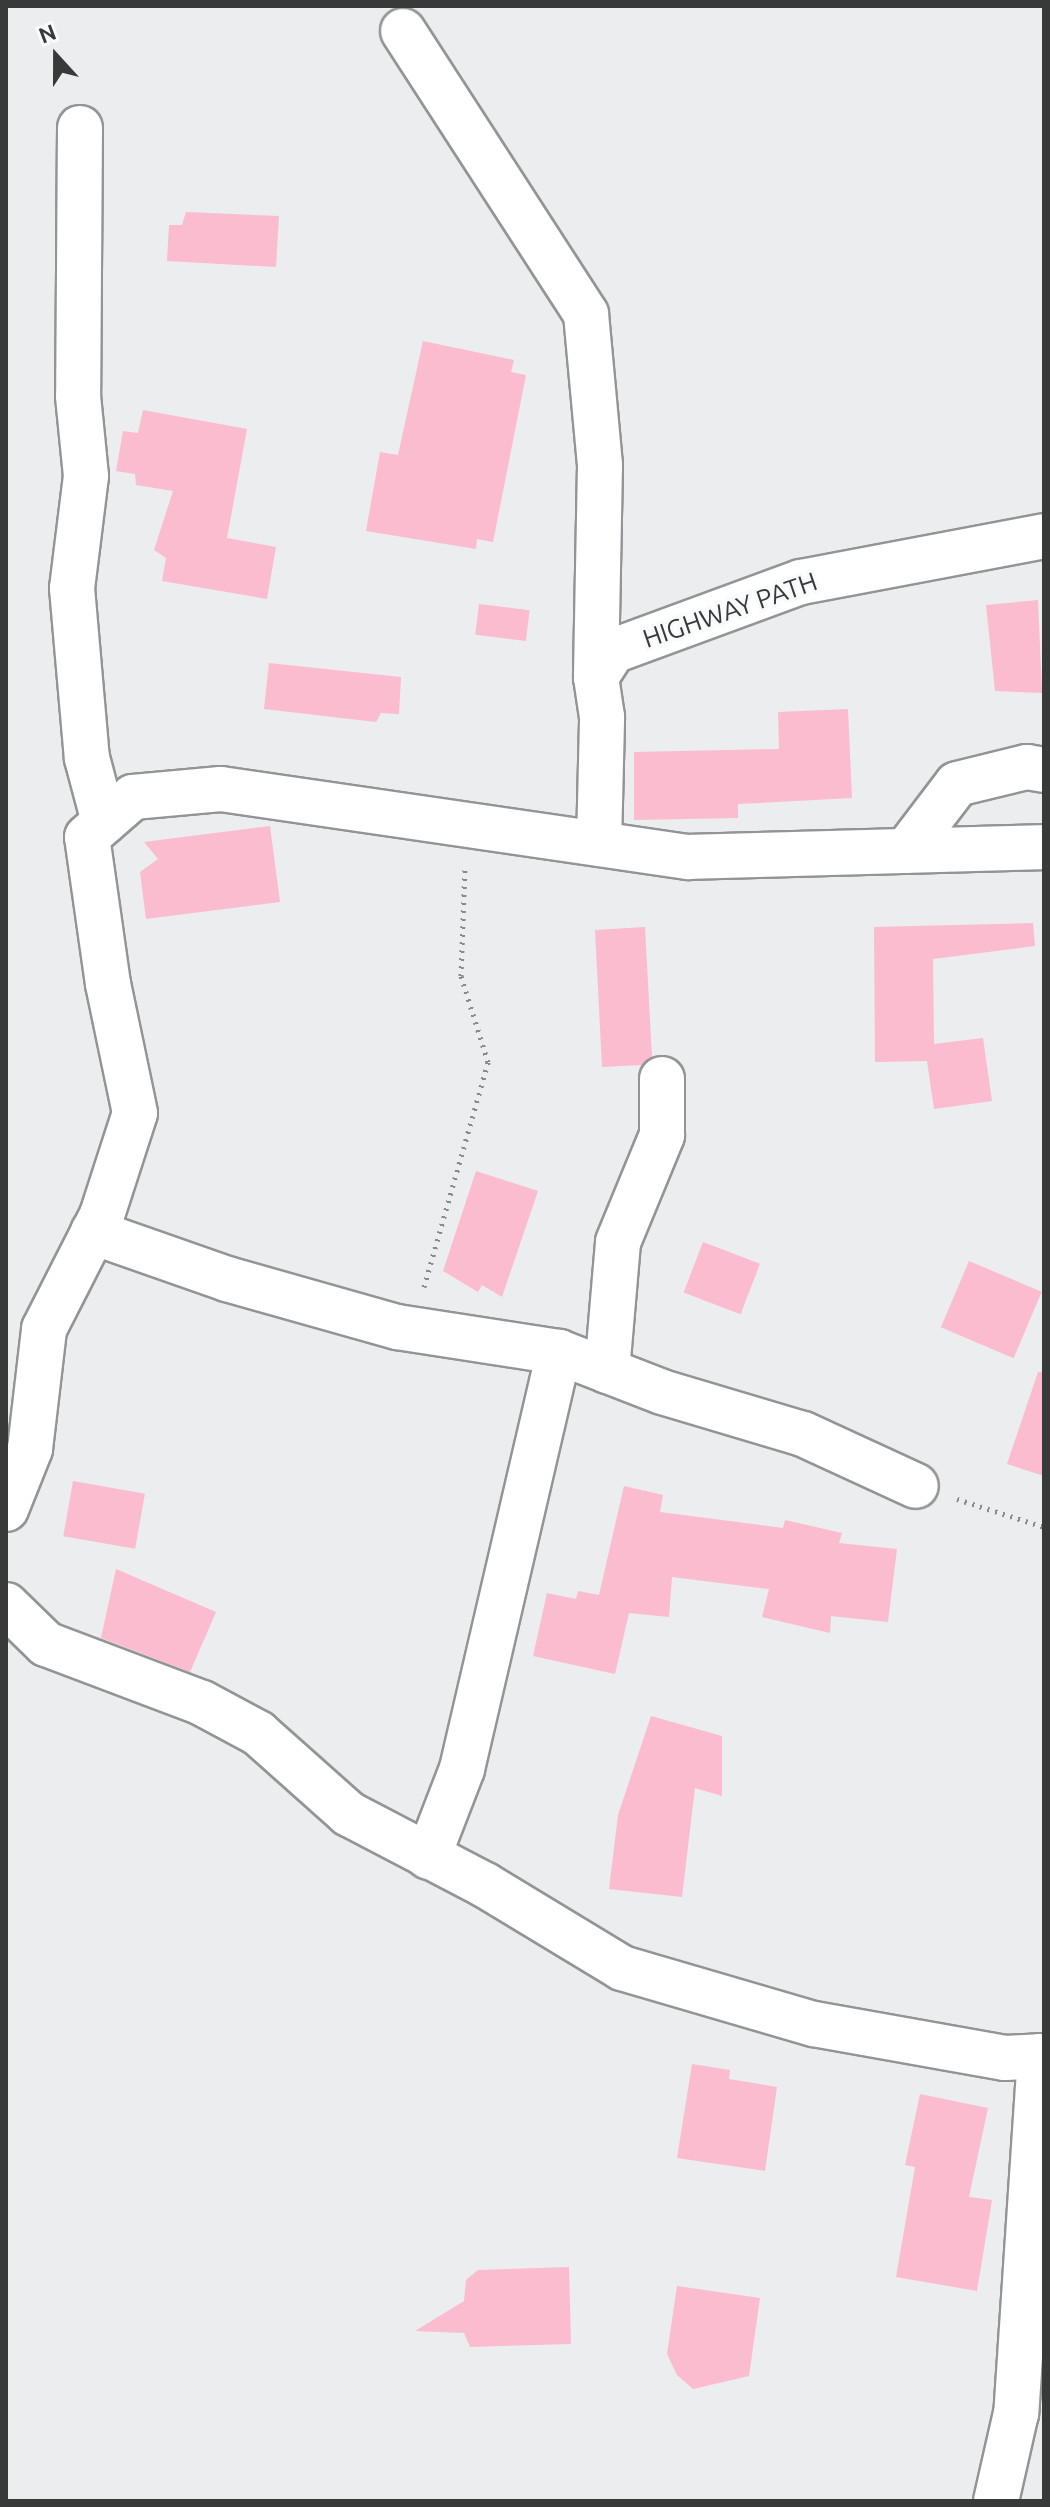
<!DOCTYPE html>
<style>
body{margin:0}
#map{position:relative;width:1050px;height:2507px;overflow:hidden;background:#ebedee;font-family:Ubuntu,sans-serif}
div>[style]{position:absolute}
.building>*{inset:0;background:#fbbccf;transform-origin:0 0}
.path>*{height:5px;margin-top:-2.5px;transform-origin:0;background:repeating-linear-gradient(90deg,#898b8b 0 2px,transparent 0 8px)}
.roads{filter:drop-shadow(2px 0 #939496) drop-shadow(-2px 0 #939496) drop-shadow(0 2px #939496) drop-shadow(0 -2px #939496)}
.minor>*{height:44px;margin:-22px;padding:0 22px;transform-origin:22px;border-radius:22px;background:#fff}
span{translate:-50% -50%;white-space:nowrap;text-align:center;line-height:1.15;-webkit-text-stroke:7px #f8fafc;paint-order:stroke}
.street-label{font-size:26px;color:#383939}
.frame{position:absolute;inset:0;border:8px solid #383939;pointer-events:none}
.north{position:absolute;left:16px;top:16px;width:80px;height:80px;-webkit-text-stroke:6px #f8fafc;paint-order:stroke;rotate:339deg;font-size:22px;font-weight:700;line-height:32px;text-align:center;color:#383939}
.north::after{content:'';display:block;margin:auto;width:28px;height:36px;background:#383939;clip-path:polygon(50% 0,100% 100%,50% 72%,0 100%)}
</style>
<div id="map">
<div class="building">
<div style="clip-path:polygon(186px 212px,279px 216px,276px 267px,167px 261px,169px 225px,182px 225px)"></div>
<div style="clip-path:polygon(423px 341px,514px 360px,511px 372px,526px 375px,493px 542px,477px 539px,476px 549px,366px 531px,380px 452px,398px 455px)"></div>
<div style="clip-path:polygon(143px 410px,247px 429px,227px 538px,276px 547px,267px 599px,162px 581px,166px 558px,154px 550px,173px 491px,136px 485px,135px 474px,116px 471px,123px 431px,138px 433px)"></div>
<div style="clip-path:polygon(1038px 600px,1042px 693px,995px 691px,986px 605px)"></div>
<div style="left:479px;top:604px;width:51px;height:31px;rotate:7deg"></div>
<div style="clip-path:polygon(269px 663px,401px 677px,399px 714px,381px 713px,376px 722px,264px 709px)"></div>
<div style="clip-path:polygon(848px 709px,852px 798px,738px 804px,738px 818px,634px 820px,634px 752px,779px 749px,778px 712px)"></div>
<div style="clip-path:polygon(270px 826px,280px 902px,146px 919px,140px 872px,158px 859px,144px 842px)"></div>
<div style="clip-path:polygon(1033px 923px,1035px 946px,933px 959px,934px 1044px,983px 1038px,992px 1101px,934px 1109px,927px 1061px,875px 1062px,874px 927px)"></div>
<div style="clip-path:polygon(645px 927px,652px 1057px,642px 1065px,602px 1067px,595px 930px)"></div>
<div style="clip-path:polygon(476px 1171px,538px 1191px,502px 1297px,482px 1285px,478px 1292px,443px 1271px)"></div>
<div style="left:703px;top:1242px;width:61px;height:54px;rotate:21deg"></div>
<div style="left:969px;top:1261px;width:79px;height:72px;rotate:23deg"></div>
<div style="clip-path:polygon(1038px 1372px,1044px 1372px,1044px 1476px,1007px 1464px)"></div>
<div style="left:73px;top:1481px;width:73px;height:56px;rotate:10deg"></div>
<div style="clip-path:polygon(624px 1486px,663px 1495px,660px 1512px,783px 1528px,785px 1520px,842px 1533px,839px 1543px,897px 1549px,888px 1622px,831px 1616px,830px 1633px,762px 1617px,769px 1589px,672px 1577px,669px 1617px,629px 1613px,615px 1674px,533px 1656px,547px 1593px,576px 1599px,578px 1591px,599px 1595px)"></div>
<div style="clip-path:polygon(116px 1569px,216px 1612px,190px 1672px,101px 1638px)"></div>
<div style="clip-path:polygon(651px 1716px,722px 1736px,722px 1796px,695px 1788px,682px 1897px,609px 1889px,618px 1815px)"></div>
<div style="clip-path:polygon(692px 2064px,730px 2070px,729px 2079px,777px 2087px,765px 2171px,677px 2158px)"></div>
<div style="clip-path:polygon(920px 2094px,988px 2108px,969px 2197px,992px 2200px,977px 2291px,896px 2277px,915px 2167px,905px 2165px)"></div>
<div style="clip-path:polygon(569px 2267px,571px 2344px,470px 2347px,464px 2333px,415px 2331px,464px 2301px,466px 2280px,478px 2270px)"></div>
<div style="clip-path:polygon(677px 2286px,760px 2298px,749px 2376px,693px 2389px,677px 2375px,667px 2354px)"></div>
</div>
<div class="path">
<div style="left:424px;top:1287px;width:234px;rotate:-74.1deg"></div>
<div style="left:488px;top:1062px;width:90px;rotate:-107.4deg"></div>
<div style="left:461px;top:976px;width:110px;rotate:-87.9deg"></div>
<div style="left:957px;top:1499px;width:91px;rotate:17.8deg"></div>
</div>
<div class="roads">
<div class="minor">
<div style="left:403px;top:31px;width:337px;rotate:57.1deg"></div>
<div style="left:586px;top:314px;width:152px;rotate:84.7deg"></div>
<div style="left:600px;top:465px;width:212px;rotate:91.1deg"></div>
<div style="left:80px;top:128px;width:268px;rotate:90.4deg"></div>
<div style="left:78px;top:396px;width:80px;rotate:84.3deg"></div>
<div style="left:86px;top:476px;width:113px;rotate:97.1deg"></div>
<div style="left:72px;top:588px;width:171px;rotate:85deg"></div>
<div style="left:87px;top:758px;width:66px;rotate:75.1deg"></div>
<div style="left:599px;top:844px;width:127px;rotate:-88.6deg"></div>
<div style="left:602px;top:717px;width:40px;rotate:-98.5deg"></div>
<div style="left:596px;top:677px;width:31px;rotate:-57deg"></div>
<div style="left:613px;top:651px;width:200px;rotate:-20.2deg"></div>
<div style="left:801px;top:582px;width:247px;rotate:-10.7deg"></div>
<div style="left:906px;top:851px;width:84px;rotate:-52.7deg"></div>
<div style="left:957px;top:784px;width:72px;rotate:-13.7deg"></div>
<div style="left:1027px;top:767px;width:17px;rotate:10deg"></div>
<div style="left:93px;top:1232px;width:142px;rotate:19.3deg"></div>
<div style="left:227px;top:1279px;width:177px;rotate:15.8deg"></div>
<div style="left:397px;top:1327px;width:164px;rotate:8.8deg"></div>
<div style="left:559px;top:1352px;width:428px;rotate:103.1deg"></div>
<div style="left:462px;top:1769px;width:94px;rotate:111.1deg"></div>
<div style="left:559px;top:1352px;width:110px;rotate:21.2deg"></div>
<div style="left:662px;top:1392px;width:147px;rotate:16.6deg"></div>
<div style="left:803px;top:1434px;width:124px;rotate:24.7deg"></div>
<div style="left:607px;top:1371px;width:129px;rotate:-85.1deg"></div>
<div style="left:618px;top:1242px;width:116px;rotate:-67.6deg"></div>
<div style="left:662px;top:1135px;width:56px;rotate:-90deg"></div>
<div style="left:6px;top:1509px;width:65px;rotate:-68.2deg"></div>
<div style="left:30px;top:1449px;width:121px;rotate:-83.3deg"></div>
<div style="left:44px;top:1329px;width:128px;rotate:-63deg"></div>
<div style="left:102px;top:1215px;width:107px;rotate:-72.1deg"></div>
<div style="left:135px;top:1113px;width:132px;rotate:-101.8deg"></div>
<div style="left:108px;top:984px;width:148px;rotate:-98.1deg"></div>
<div style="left:87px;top:837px;width:61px;rotate:-41deg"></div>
<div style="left:133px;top:797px;width:88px;rotate:-5.2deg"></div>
<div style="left:221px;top:789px;width:473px;rotate:8.3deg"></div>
<div style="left:689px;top:857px;width:355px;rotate:-1.6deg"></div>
<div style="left:6px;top:1605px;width:56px;rotate:44.3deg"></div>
<div style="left:46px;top:1644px;width:167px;rotate:20.7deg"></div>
<div style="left:202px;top:1703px;width:64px;rotate:28.2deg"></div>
<div style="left:258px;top:1733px;width:122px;rotate:41.7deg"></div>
<div style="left:349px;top:1814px;width:153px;rotate:27.6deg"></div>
<div style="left:485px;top:1885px;width:160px;rotate:31.2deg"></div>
<div style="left:622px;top:1968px;width:200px;rotate:16.3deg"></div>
<div style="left:814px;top:2024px;width:194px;rotate:10.1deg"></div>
<div style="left:1005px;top:2058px;width:35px;rotate:-3deg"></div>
<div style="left:1040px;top:2056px;width:358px;rotate:93.8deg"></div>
<div style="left:1016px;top:2413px;width:90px;rotate:102.8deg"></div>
</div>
</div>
<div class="street-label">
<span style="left:730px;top:610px;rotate:-19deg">HIGHWAY PATH</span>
</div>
<div class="frame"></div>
<div class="north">N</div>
</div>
